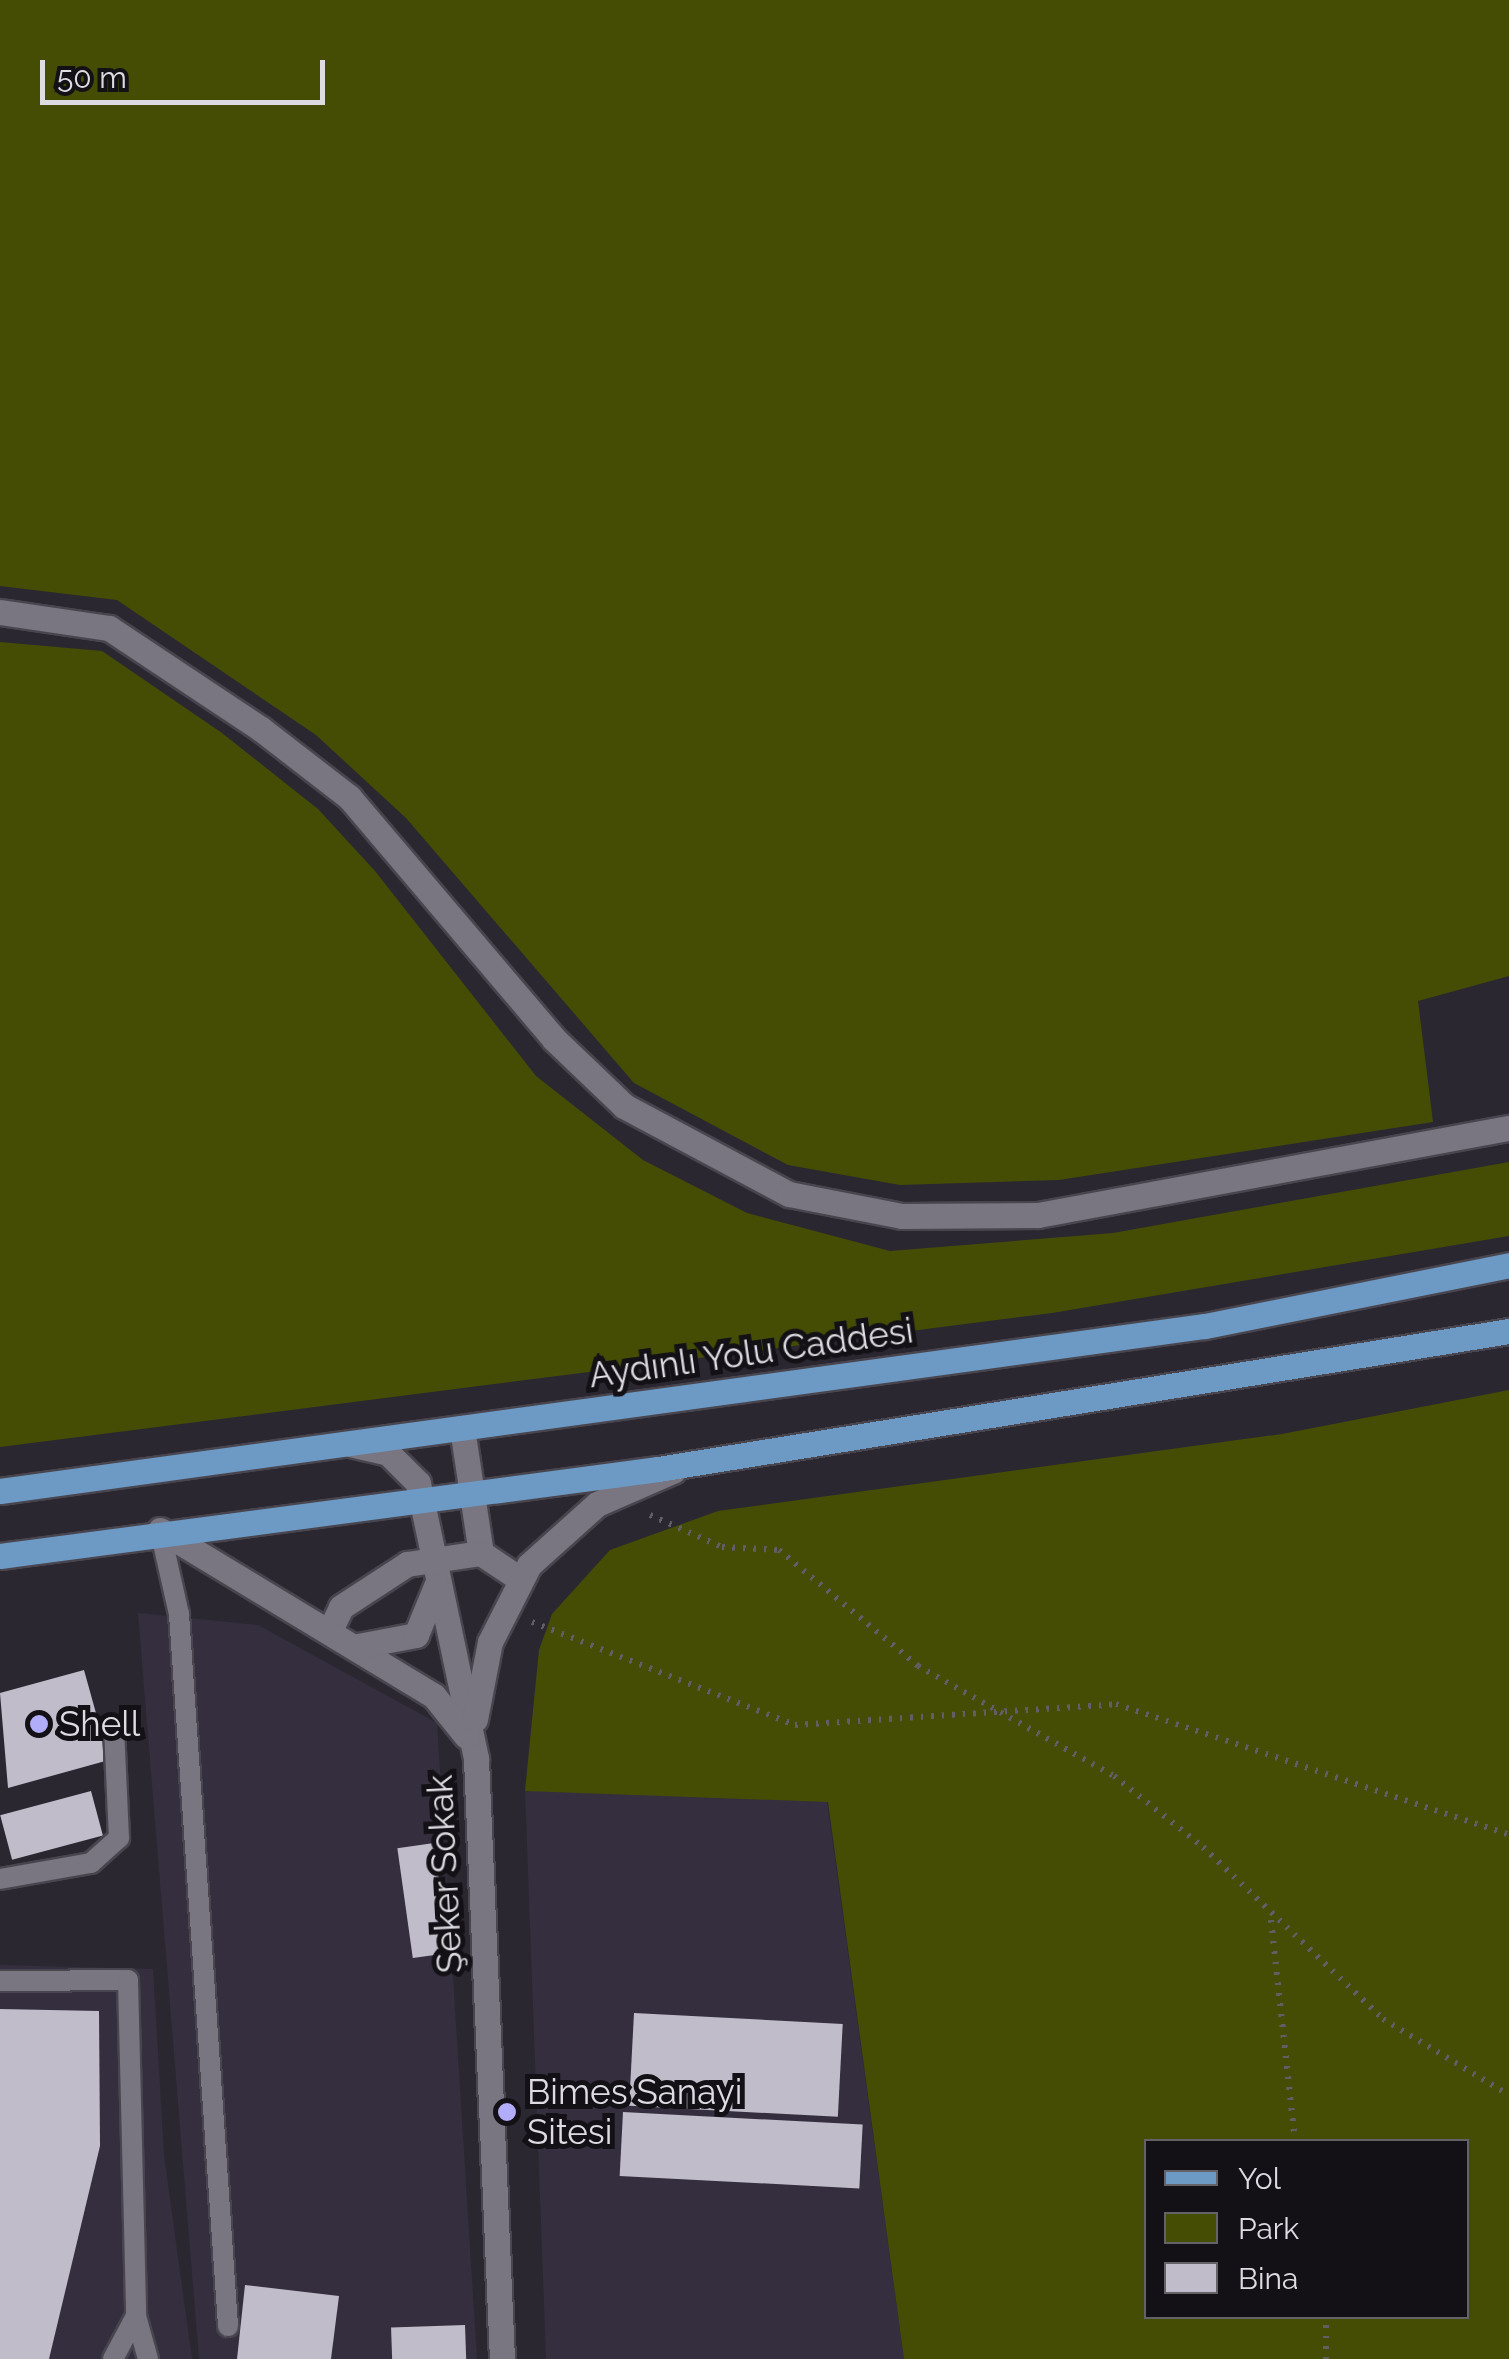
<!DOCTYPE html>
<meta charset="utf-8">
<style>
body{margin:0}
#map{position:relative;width:1509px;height:2359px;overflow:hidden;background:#2b2731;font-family:Raleway,sans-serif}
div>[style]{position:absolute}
.built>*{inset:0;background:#342e3e}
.green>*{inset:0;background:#454d05}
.building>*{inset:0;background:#c1bcca;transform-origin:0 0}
.path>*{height:6px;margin-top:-3px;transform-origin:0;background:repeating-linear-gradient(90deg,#625e67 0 2.5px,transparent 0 10.5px)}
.roads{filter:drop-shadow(2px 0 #48454e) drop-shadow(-2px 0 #48454e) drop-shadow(0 2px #48454e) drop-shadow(0 -2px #48454e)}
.lane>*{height:20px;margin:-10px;padding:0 10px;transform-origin:10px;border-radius:10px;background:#797581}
.street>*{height:25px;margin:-12.5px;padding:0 12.5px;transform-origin:12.5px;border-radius:12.5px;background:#797581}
.secondary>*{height:25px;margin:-12.5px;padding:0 12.5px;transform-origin:12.5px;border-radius:12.5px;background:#797581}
.primary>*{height:25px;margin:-12.5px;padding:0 12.5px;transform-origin:12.5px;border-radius:12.5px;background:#6d9ac5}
.dots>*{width:28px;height:28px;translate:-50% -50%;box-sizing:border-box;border:5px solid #131115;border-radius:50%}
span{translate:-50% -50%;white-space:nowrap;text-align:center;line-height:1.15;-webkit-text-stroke:10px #131115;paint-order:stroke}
.street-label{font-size:35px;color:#dedce3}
.poi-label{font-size:35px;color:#dedce3}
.left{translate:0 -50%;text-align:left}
.legend{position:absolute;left:1144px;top:2139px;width:325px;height:180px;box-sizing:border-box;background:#131115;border:2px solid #646267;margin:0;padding:12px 18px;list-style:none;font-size:30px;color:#dedce3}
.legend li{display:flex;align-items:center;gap:20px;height:50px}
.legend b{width:50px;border:2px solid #646267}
.scale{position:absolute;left:40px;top:60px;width:285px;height:45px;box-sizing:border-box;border:5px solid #dedce3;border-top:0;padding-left:12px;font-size:30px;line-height:35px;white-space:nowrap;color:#dedce3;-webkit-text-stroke:8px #131115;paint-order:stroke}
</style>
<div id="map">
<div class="built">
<div style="clip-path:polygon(138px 1613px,258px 1625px,437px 1723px,477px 2359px,199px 2359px)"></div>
<div style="clip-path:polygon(525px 1790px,827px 1801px,904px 2359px,546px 2359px)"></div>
<div style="clip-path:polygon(0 1965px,153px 1969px,164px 2155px,192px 2359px,0 2359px)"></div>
</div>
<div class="green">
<div style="clip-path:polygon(0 0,1509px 0,1509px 976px,1418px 1001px,1433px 1122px,1059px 1180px,900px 1185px,788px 1165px,634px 1083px,406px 818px,316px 735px,117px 600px,0 586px)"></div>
<div style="clip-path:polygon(0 642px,102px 651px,222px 733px,318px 809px,375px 871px,536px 1076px,643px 1160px,747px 1213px,890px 1251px,1113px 1233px,1509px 1162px,1509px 1236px,1052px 1313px,0 1447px)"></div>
<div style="clip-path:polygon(evenodd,1509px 1390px,1509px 2359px,904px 2359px,828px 1802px,525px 1791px,539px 1650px,552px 1614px,610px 1550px,718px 1511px,1282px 1434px,1509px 1390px,1146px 2142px,1466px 2142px,1466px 2316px,1146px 2316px,1146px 2142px)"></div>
</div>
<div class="building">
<div style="clip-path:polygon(84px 1670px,109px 1760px,8px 1788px,0 1693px)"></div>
<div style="left:91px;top:1791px;width:46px;height:94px;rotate:75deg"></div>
<div style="left:434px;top:1843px;width:111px;height:37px;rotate:82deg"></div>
<div style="clip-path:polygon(0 2009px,99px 2011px,100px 2146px,49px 2359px,0 2359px)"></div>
<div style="left:634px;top:2013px;width:209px;height:93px;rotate:3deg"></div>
<div style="left:623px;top:2112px;width:240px;height:64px;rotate:3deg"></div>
<div style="clip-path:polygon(245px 2285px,339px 2296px,331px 2359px,237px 2359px)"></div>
<div style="left:465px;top:2325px;width:34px;height:74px;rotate:88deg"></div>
</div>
<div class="path">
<div style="left:650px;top:1515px;width:79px;rotate:24deg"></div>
<div style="left:722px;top:1547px;width:57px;rotate:3deg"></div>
<div style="left:779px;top:1550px;width:181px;rotate:39.8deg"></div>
<div style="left:918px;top:1666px;width:225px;rotate:29.3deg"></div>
<div style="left:1114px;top:1776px;width:114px;rotate:38.6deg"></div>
<div style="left:1203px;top:1847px;width:249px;rotate:43.7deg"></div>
<div style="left:1383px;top:2019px;width:147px;rotate:31.1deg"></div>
<div style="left:532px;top:1622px;width:282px;rotate:21.4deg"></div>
<div style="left:795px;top:1725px;width:322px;rotate:-3.7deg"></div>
<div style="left:1116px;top:1704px;width:414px;rotate:18.4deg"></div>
<div style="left:1271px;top:1920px;width:223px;rotate:83.8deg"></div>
<div style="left:1326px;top:2359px;width:43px;rotate:-90deg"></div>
</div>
<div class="roads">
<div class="lane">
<div style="left:160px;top:1530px;width:86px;rotate:77.3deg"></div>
<div style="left:179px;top:1614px;width:714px;rotate:86.06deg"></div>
<div style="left:0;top:1879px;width:92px;rotate:-10deg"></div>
<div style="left:91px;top:1863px;width:38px;rotate:-42deg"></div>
<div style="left:119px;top:1838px;width:112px;rotate:-92.6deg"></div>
<div style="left:0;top:1981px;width:128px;rotate:-0.4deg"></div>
<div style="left:128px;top:1980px;width:336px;rotate:88.6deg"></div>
<div style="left:136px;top:2316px;width:45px;rotate:74.4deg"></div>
<div style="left:113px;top:2359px;width:49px;rotate:-61.9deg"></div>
</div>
<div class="street">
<div style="left:0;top:612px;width:110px;rotate:8.4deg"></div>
<div style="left:109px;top:628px;width:182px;rotate:33.6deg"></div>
<div style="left:261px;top:729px;width:111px;rotate:37.7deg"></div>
<div style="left:349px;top:797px;width:317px;rotate:49.7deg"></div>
<div style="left:554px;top:1039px;width:97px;rotate:43.7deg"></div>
<div style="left:624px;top:1106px;width:187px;rotate:28.1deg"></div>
<div style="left:789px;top:1194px;width:115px;rotate:11deg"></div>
<div style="left:902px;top:1216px;width:136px;rotate:-0.4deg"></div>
<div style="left:1038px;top:1215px;width:479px;rotate:-10.5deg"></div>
<div style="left:462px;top:1428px;width:126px;rotate:81.4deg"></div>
<div style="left:330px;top:1630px;width:25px;rotate:-64deg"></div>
<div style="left:341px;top:1607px;width:79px;rotate:-33.1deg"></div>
<div style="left:407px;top:1564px;width:75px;rotate:-8.5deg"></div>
<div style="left:481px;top:1553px;width:47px;rotate:33.7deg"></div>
</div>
<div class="secondary">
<div style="left:350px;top:1444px;width:39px;rotate:13deg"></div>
<div style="left:388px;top:1453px;width:42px;rotate:45deg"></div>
<div style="left:418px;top:1483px;width:282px;rotate:78.1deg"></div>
<div style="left:476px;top:1759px;width:601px;rotate:87.52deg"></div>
<div style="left:160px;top:1530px;width:320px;rotate:31.2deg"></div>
<div style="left:434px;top:1696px;width:51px;rotate:51.3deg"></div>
<div style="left:358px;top:1646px;width:59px;rotate:-10.7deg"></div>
<div style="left:416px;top:1635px;width:53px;rotate:-67.8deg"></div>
<div style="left:475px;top:1719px;width:78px;rotate:-79deg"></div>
<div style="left:490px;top:1642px;width:86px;rotate:-63.1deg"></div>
<div style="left:529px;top:1565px;width:91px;rotate:-41.9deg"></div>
<div style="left:597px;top:1504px;width:83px;rotate:-23.5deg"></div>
</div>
<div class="primary">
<div style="left:0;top:1491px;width:1216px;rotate:-7.8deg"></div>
<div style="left:1205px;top:1326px;width:310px;rotate:-11.3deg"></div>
<div style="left:0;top:1556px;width:664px;rotate:-7.53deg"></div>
<div style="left:658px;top:1469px;width:862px;rotate:-9.21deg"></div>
</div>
</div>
<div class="dots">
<div style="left:39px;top:1724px;background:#b2adf9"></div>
<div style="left:507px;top:2112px;background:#b2adf9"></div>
</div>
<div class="street-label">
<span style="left:751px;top:1353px;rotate:-8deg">Aydınlı Yolu Caddesi</span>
<span style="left:445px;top:1874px;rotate:-93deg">Şeker Sokak</span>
</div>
<div class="poi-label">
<span class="left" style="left:59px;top:1724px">Shell</span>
<span class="left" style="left:527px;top:2112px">Bimes Sanayi<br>Sitesi</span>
</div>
<ul class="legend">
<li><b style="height:12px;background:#6d9ac5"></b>Yol</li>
<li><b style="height:28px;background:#454d05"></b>Park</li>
<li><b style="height:28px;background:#c1bcca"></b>Bina</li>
</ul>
<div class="scale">50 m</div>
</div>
